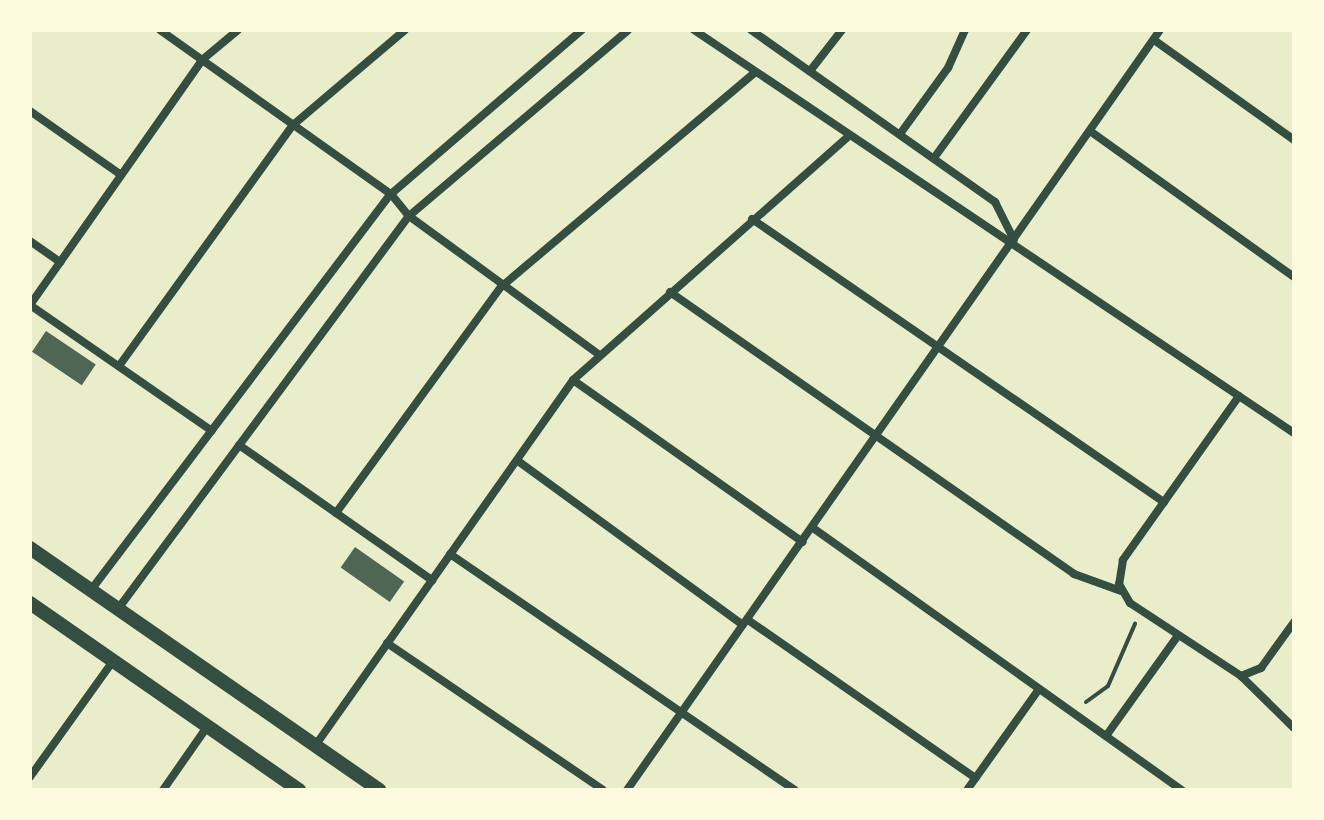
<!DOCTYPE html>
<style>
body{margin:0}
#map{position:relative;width:1324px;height:820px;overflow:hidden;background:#e9edc9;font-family:Figtree,sans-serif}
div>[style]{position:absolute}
.building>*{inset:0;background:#4f6655;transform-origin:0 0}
.path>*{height:4px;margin:-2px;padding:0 2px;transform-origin:2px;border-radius:2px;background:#344e41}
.minor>*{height:8px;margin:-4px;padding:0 4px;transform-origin:4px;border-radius:4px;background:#344e41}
.tertiary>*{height:14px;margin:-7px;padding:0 7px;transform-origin:7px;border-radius:7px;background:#344e41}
span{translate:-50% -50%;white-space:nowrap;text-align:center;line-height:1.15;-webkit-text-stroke:8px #fefae0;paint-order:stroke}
.frame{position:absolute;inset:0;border:32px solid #fefae0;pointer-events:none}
</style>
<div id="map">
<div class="building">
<div style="left:46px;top:331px;width:60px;height:25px;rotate:34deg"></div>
<div style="left:355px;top:547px;width:60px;height:25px;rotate:35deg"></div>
</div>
<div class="path">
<div style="left:1086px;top:702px;width:27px;rotate:-36deg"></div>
<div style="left:1108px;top:686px;width:68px;rotate:-66.5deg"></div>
</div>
<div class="minor">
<div style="left:160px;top:30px;width:283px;rotate:35.4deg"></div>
<div style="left:391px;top:194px;width:28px;rotate:51deg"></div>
<div style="left:409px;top:216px;width:234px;rotate:36.1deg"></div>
<div style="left:694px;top:30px;width:723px;rotate:33.89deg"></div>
<div style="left:751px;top:30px;width:299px;rotate:35.2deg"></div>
<div style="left:995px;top:202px;width:42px;rotate:63.4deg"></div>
<div style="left:1154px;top:40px;width:172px;rotate:35.5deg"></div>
<div style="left:810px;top:71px;width:52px;rotate:-52deg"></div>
<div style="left:30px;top:111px;width:111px;rotate:35.1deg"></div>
<div style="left:1090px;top:131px;width:251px;rotate:35.6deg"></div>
<div style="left:900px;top:134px;width:82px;rotate:-54deg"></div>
<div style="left:948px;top:68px;width:42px;rotate:-65.9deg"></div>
<div style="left:934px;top:158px;width:158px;rotate:-54deg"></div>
<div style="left:752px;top:219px;width:500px;rotate:34.5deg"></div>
<div style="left:30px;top:241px;width:37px;rotate:35deg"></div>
<div style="left:670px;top:292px;width:493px;rotate:34.9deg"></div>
<div style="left:1074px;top:574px;width:50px;rotate:19.9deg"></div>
<div style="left:30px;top:305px;width:299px;rotate:-54.9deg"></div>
<div style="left:202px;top:60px;width:47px;rotate:-39.8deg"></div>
<div style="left:30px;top:305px;width:221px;rotate:34.7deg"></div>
<div style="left:119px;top:366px;width:297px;rotate:-54.2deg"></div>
<div style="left:293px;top:125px;width:147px;rotate:-40.3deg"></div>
<div style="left:573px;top:380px;width:281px;rotate:35.2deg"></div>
<div style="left:1239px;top:396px;width:201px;rotate:125.3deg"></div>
<div style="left:1123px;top:560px;width:24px;rotate:99deg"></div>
<div style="left:1119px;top:584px;width:22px;rotate:60deg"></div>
<div style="left:1130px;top:603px;width:133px;rotate:33.3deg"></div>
<div style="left:1241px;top:676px;width:74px;rotate:44.5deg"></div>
<div style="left:239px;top:445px;width:236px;rotate:35deg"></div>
<div style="left:518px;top:461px;width:278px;rotate:36.1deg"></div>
<div style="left:336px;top:513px;width:280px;rotate:-53.9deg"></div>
<div style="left:501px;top:287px;width:331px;rotate:-40.2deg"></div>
<div style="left:813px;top:528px;width:453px;rotate:35.4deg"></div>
<div style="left:450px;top:554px;width:418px;rotate:34.4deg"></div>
<div style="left:91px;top:590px;width:497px;rotate:-52.9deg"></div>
<div style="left:391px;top:194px;width:252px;rotate:-40.7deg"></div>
<div style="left:118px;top:609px;width:489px;rotate:-53.5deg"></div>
<div style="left:409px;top:216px;width:287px;rotate:-40.3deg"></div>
<div style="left:748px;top:620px;width:277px;rotate:34.8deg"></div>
<div style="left:387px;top:643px;width:261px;rotate:34.2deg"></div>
<div style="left:1241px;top:676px;width:22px;rotate:-22deg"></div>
<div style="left:1261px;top:668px;width:57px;rotate:-54.3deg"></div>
<div style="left:1106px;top:736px;width:122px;rotate:-54.4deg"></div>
<div style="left:315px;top:746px;width:448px;rotate:-54.8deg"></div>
<div style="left:573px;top:380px;width:366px;rotate:-41.5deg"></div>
<div style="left:30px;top:777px;width:143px;rotate:-54.4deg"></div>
<div style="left:163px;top:790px;width:77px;rotate:-55.1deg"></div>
<div style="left:627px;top:790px;width:928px;rotate:-54.96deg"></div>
<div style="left:967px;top:790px;width:124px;rotate:-54.5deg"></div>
</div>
<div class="tertiary">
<div style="left:30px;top:548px;width:425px;rotate:34.7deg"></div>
<div style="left:30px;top:603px;width:328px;rotate:34.8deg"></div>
</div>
<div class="frame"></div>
</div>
